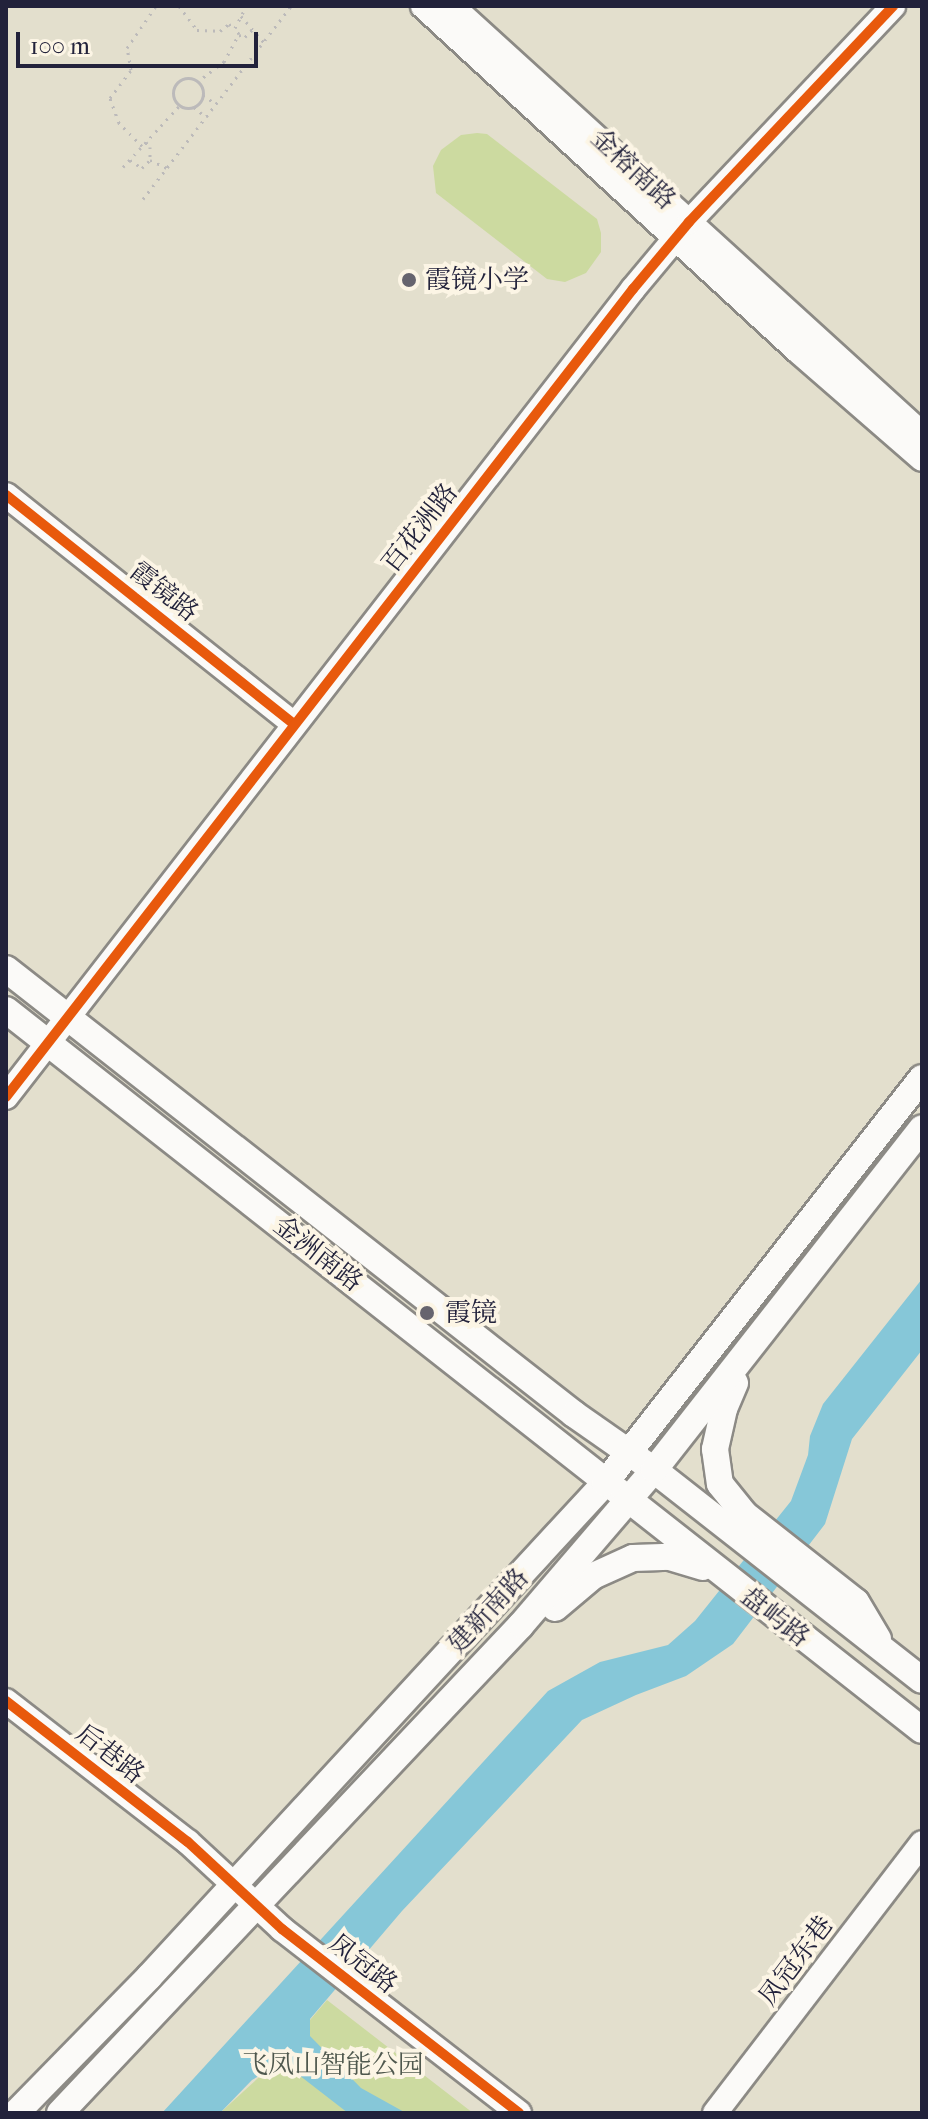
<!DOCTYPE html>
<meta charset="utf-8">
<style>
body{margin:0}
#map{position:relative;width:928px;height:2119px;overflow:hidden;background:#e3dfcd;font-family:"IM FELL French Canon","Noto Serif SC",serif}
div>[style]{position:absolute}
.green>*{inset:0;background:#ccdaa0}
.water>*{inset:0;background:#86c7d8}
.path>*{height:3px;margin-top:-1.5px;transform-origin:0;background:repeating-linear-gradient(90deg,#bcbaba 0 2px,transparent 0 8px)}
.path>.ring{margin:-1.5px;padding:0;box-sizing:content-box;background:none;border:3px solid #bcbaba;border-radius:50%}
.roads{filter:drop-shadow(2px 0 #8c8a85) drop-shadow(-2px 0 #8c8a85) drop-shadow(0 2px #8c8a85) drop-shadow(0 -2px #8c8a85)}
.secondary>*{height:24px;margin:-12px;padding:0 12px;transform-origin:12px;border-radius:12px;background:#fbfaf8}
.primary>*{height:26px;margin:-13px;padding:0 13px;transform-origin:13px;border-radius:13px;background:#fbfaf8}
.cycleway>*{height:10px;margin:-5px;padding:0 5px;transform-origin:5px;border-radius:5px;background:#e8590c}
.dots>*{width:22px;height:22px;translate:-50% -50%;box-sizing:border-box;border:4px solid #fcf5e5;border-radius:50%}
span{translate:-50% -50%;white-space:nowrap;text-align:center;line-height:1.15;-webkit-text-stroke:8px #fcf5e5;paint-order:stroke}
.street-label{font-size:26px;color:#22223b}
.poi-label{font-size:26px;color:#22223b}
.left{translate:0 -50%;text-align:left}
.park-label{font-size:26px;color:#4f584e}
.frame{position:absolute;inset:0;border:8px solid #22223b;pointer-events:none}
.scale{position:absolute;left:16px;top:32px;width:242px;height:36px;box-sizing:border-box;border:4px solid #22223b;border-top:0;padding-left:10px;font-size:24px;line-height:28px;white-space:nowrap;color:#22223b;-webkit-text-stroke:6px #fcf5e5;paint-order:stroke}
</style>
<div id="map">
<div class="green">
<div style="clip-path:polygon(477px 133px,487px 134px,597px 219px,601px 233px,601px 252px,586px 273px,565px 282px,547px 279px,436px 193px,433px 166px,441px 150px,461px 135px)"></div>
<div style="clip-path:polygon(327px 2000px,473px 2113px,220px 2113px,270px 2067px)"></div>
</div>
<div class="water">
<div style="clip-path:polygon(922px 1279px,922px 1350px,852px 1439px,825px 1524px,733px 1644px,686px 1676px,636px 1695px,582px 1720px,402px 1911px,310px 2019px,310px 2036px,361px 2088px,406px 2113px,348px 2113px,295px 2072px,278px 2065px,252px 2080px,220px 2113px,162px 2113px,548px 1691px,600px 1662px,668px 1645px,695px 1621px,791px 1501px,808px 1455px,810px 1436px,823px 1404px)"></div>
</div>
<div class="path">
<div style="left:179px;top:6px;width:30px;rotate:53deg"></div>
<div style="left:197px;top:30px;width:23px;rotate:2deg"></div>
<div style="left:220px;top:31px;width:11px;rotate:-38deg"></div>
<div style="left:229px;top:24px;width:7px;rotate:34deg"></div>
<div style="left:241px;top:16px;width:35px;rotate:49deg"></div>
<div style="left:239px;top:35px;width:6px;rotate:18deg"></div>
<div style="left:245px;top:37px;width:10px;rotate:-45deg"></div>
<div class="ring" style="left:173px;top:78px;width:27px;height:27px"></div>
<div style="left:197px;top:82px;width:34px;rotate:-37deg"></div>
<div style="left:224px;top:62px;width:32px;rotate:-62deg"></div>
<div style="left:239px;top:34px;width:7px;rotate:-124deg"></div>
<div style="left:235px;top:28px;width:25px;rotate:-63deg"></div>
<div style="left:203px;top:95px;width:16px;rotate:35deg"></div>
<div style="left:194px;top:107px;width:16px;rotate:40deg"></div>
<div style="left:146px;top:142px;width:6px;rotate:51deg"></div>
<div style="left:150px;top:147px;width:13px;rotate:90deg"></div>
<div style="left:142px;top:146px;width:33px;rotate:-135deg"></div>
<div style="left:119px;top:123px;width:27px;rotate:-110deg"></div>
<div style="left:110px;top:98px;width:35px;rotate:-53deg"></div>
<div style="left:131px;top:70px;width:22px;rotate:-100deg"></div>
<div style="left:127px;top:48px;width:51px;rotate:-55.4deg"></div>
<div style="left:130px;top:160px;width:14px;rotate:34deg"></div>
<div style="left:142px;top:168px;width:11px;rotate:-45deg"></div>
<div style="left:150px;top:160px;width:19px;rotate:25deg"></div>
<div style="left:123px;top:167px;width:83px;rotate:-47.4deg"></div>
<div style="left:143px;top:199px;width:243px;rotate:-52.5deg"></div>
</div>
<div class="roads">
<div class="secondary">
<div style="left:423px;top:6px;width:511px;rotate:42.62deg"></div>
<div style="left:799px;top:352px;width:163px;rotate:41deg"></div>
<div style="left:452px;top:6px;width:636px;rotate:42.32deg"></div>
<div style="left:6px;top:495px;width:368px;rotate:38.5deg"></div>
<div style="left:6px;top:1097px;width:1023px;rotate:-52.19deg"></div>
<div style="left:633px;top:289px;width:87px;rotate:-50.1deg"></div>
<div style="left:689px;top:222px;width:297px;rotate:-46.6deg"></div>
<div style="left:6px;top:1701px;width:230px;rotate:37.8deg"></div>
<div style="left:188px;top:1842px;width:128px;rotate:42.8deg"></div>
<div style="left:282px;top:1929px;width:300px;rotate:37.8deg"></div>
<div style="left:715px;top:2113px;width:340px;rotate:-52.5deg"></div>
</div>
<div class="primary">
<div style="left:6px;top:969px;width:722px;rotate:38.08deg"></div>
<div style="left:574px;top:1414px;width:98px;rotate:35deg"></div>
<div style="left:654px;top:1470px;width:340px;rotate:38.1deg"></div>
<div style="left:6px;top:1010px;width:1165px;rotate:38.17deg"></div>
<div style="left:735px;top:1383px;width:28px;rotate:113deg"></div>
<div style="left:724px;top:1409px;width:41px;rotate:102.7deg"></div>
<div style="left:715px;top:1449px;width:35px;rotate:82deg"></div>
<div style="left:720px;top:1484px;width:38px;rotate:51deg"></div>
<div style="left:744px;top:1514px;width:142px;rotate:38.2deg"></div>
<div style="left:856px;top:1602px;width:43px;rotate:59.3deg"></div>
<div style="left:555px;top:1608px;width:50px;rotate:-40.1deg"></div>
<div style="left:593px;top:1576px;width:44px;rotate:-24.2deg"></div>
<div style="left:633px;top:1558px;width:37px;rotate:-2deg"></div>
<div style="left:670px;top:1557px;width:34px;rotate:17deg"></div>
<div style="left:16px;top:2113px;width:190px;rotate:-45.6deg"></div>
<div style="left:149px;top:1977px;width:672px;rotate:-47.29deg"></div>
<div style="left:605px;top:1483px;width:514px;rotate:-51.95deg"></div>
<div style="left:60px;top:2113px;width:671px;rotate:-46.63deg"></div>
<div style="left:521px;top:1625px;width:204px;rotate:-49.4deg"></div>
<div style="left:654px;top:1470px;width:434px;rotate:-51.9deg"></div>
</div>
</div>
<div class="cycleway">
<div style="left:6px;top:495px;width:368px;rotate:38.5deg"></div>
<div style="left:6px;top:1097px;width:1023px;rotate:-52.19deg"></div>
<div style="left:633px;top:289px;width:87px;rotate:-50.1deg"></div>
<div style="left:689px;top:222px;width:297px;rotate:-46.6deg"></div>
<div style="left:6px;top:1701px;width:230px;rotate:37.8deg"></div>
<div style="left:188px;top:1842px;width:128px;rotate:42.8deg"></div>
<div style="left:282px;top:1929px;width:300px;rotate:37.8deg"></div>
</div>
<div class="dots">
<div style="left:409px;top:280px;background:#66646e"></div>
<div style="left:427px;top:1313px;background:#66646e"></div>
</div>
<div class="street-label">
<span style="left:633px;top:169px;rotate:43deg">金榕南路</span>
<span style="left:420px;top:528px;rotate:-52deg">百花洲路</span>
<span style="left:164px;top:592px;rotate:38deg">霞镜路</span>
<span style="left:318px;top:1254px;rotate:38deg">金洲南路</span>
<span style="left:488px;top:1611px;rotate:-47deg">建新南路</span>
<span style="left:775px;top:1617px;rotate:38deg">盘屿路</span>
<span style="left:110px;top:1754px;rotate:38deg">后巷路</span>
<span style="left:796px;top:1961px;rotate:-53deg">凤冠东巷</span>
<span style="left:363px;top:1964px;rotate:38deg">凤冠路</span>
</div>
<div class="poi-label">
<span class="left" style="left:425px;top:280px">霞镜小学</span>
<span class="left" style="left:445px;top:1313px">霞镜</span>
</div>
<div class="park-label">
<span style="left:333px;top:2065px">飞凤山智能公园</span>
</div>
<div class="frame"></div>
<div class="scale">100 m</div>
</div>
